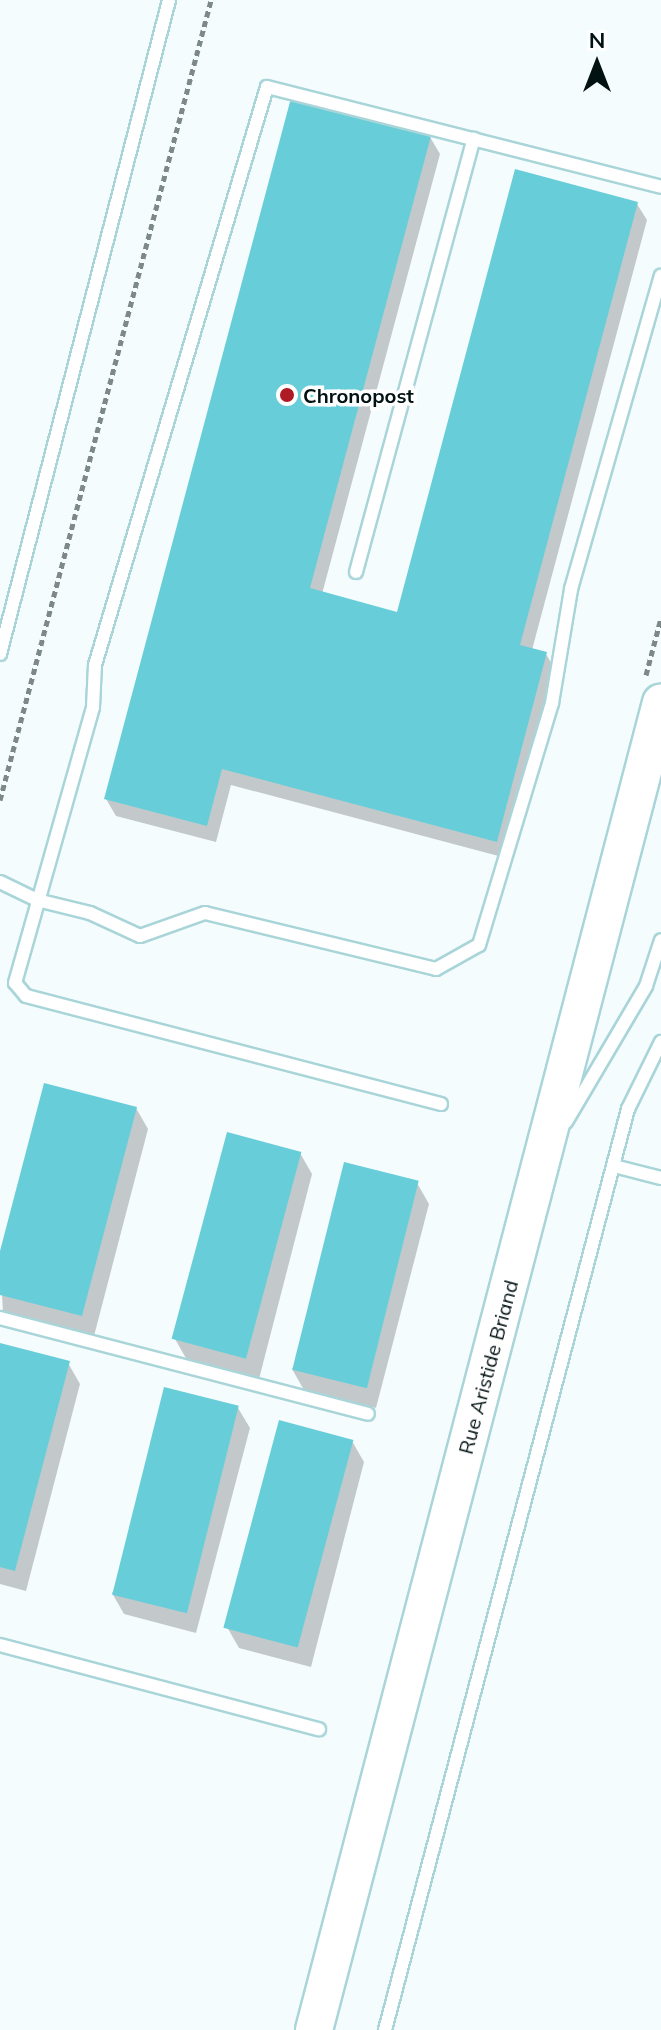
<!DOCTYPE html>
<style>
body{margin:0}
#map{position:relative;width:661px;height:2030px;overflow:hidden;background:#f4fcfd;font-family:Mulish,sans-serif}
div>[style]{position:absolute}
.shadow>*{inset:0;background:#0003}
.building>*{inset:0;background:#67ced9;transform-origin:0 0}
.path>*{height:5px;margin-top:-2.5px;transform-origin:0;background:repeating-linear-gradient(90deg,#7c8889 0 6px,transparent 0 10px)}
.roads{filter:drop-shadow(2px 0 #a9d5d9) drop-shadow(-2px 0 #a9d5d9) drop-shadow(0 2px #a9d5d9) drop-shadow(0 -2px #a9d5d9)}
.lane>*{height:12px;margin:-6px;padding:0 6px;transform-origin:6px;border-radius:6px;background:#fff}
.secondary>*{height:36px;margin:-18px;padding:0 18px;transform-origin:18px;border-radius:18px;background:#fff}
.dots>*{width:22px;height:22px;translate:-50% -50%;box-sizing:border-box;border:4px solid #fff;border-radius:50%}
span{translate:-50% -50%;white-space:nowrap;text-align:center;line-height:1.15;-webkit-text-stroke:7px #fff;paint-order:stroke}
.poi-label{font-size:20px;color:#021112;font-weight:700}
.left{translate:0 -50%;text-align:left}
.street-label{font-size:20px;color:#021112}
.north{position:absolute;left:557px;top:24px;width:80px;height:80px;-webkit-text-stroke:6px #fff;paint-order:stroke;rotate:0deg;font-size:22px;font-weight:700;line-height:32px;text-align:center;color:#021112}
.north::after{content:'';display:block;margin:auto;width:28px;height:36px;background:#021112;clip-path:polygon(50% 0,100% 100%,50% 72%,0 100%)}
</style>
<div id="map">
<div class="shadow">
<div style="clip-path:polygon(430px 137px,440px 154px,322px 594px,398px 614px,637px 204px,647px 220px,532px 650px,546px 654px,556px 671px,506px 858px,231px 785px,216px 842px,116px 816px,106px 799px)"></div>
<div style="clip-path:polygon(136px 1108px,148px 1129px,94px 1336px,3px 1313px,0 1259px)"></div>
<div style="clip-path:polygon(300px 1153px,312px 1174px,259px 1379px,187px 1360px,175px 1339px)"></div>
<div style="clip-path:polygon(417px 1183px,429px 1204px,376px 1408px,304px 1390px,292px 1369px)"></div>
<div style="clip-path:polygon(0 1345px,68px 1363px,80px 1384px,26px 1591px,0 1584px)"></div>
<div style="clip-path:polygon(238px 1408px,250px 1428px,196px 1633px,124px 1614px,112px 1593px)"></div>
<div style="clip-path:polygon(352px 1441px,364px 1462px,311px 1667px,239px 1648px,227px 1627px)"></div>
</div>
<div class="building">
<div style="clip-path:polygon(291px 98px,431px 136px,310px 588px,397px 612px,515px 169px,638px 202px,520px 645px,547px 652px,497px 842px,222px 769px,207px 826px,104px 799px)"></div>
<div style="clip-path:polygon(44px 1083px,137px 1107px,82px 1316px,0 1295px,0 1251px)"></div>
<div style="left:227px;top:1132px;width:77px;height:214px;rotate:15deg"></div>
<div style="left:344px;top:1162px;width:77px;height:214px;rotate:14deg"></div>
<div style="clip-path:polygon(0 1343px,70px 1361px,15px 1571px,0 1567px)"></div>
<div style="left:164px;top:1387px;width:77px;height:214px;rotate:14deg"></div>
<div style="left:279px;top:1420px;width:77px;height:215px;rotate:15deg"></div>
</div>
<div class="path">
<div style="left:646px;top:675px;width:59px;rotate:-75.3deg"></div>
<div style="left:0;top:800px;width:827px;rotate:-75.22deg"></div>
</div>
<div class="roads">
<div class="lane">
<div style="left:356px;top:572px;width:449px;rotate:-74.8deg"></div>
<div style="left:0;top:654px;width:675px;rotate:-75.51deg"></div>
<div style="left:0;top:882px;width:41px;rotate:25.9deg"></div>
<div style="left:37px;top:900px;width:55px;rotate:13.8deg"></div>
<div style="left:90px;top:913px;width:55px;rotate:24.7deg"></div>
<div style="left:140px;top:936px;width:69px;rotate:-19.5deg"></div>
<div style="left:205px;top:913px;width:238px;rotate:13.6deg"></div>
<div style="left:436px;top:969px;width:49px;rotate:-29.2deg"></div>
<div style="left:479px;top:945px;width:253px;rotate:-73.2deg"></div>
<div style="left:552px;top:703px;width:116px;rotate:-80.5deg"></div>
<div style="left:571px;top:589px;width:326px;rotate:-74deg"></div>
<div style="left:441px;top:1104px;width:429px;rotate:-165.4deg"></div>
<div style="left:26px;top:996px;width:17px;rotate:-130deg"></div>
<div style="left:15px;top:983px;width:287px;rotate:-74.2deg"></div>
<div style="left:93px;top:707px;width:42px;rotate:-87.3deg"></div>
<div style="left:95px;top:665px;width:603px;rotate:-73.43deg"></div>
<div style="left:267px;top:87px;width:406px;rotate:14.2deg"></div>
<div style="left:566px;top:1122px;width:158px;rotate:-59.5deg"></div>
<div style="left:646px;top:986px;width:48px;rotate:-71.9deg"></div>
<div style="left:614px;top:1166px;width:49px;rotate:14.3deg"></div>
<div style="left:0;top:1318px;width:380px;rotate:14.6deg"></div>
<div style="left:0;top:1645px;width:330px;rotate:14.8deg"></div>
<div style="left:385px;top:2030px;width:953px;rotate:-75.22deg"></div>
<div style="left:628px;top:1109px;width:75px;rotate:-63.8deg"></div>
</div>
<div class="secondary">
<div style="left:314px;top:2030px;width:1372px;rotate:-75.35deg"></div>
</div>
</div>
<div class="dots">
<div style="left:287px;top:395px;background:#ae1b25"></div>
</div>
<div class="poi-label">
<span class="left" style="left:303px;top:395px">Chronopost</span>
</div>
<div class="street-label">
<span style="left:488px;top:1367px;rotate:-75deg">Rue Aristide Briand</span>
</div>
<div class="north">N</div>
</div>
